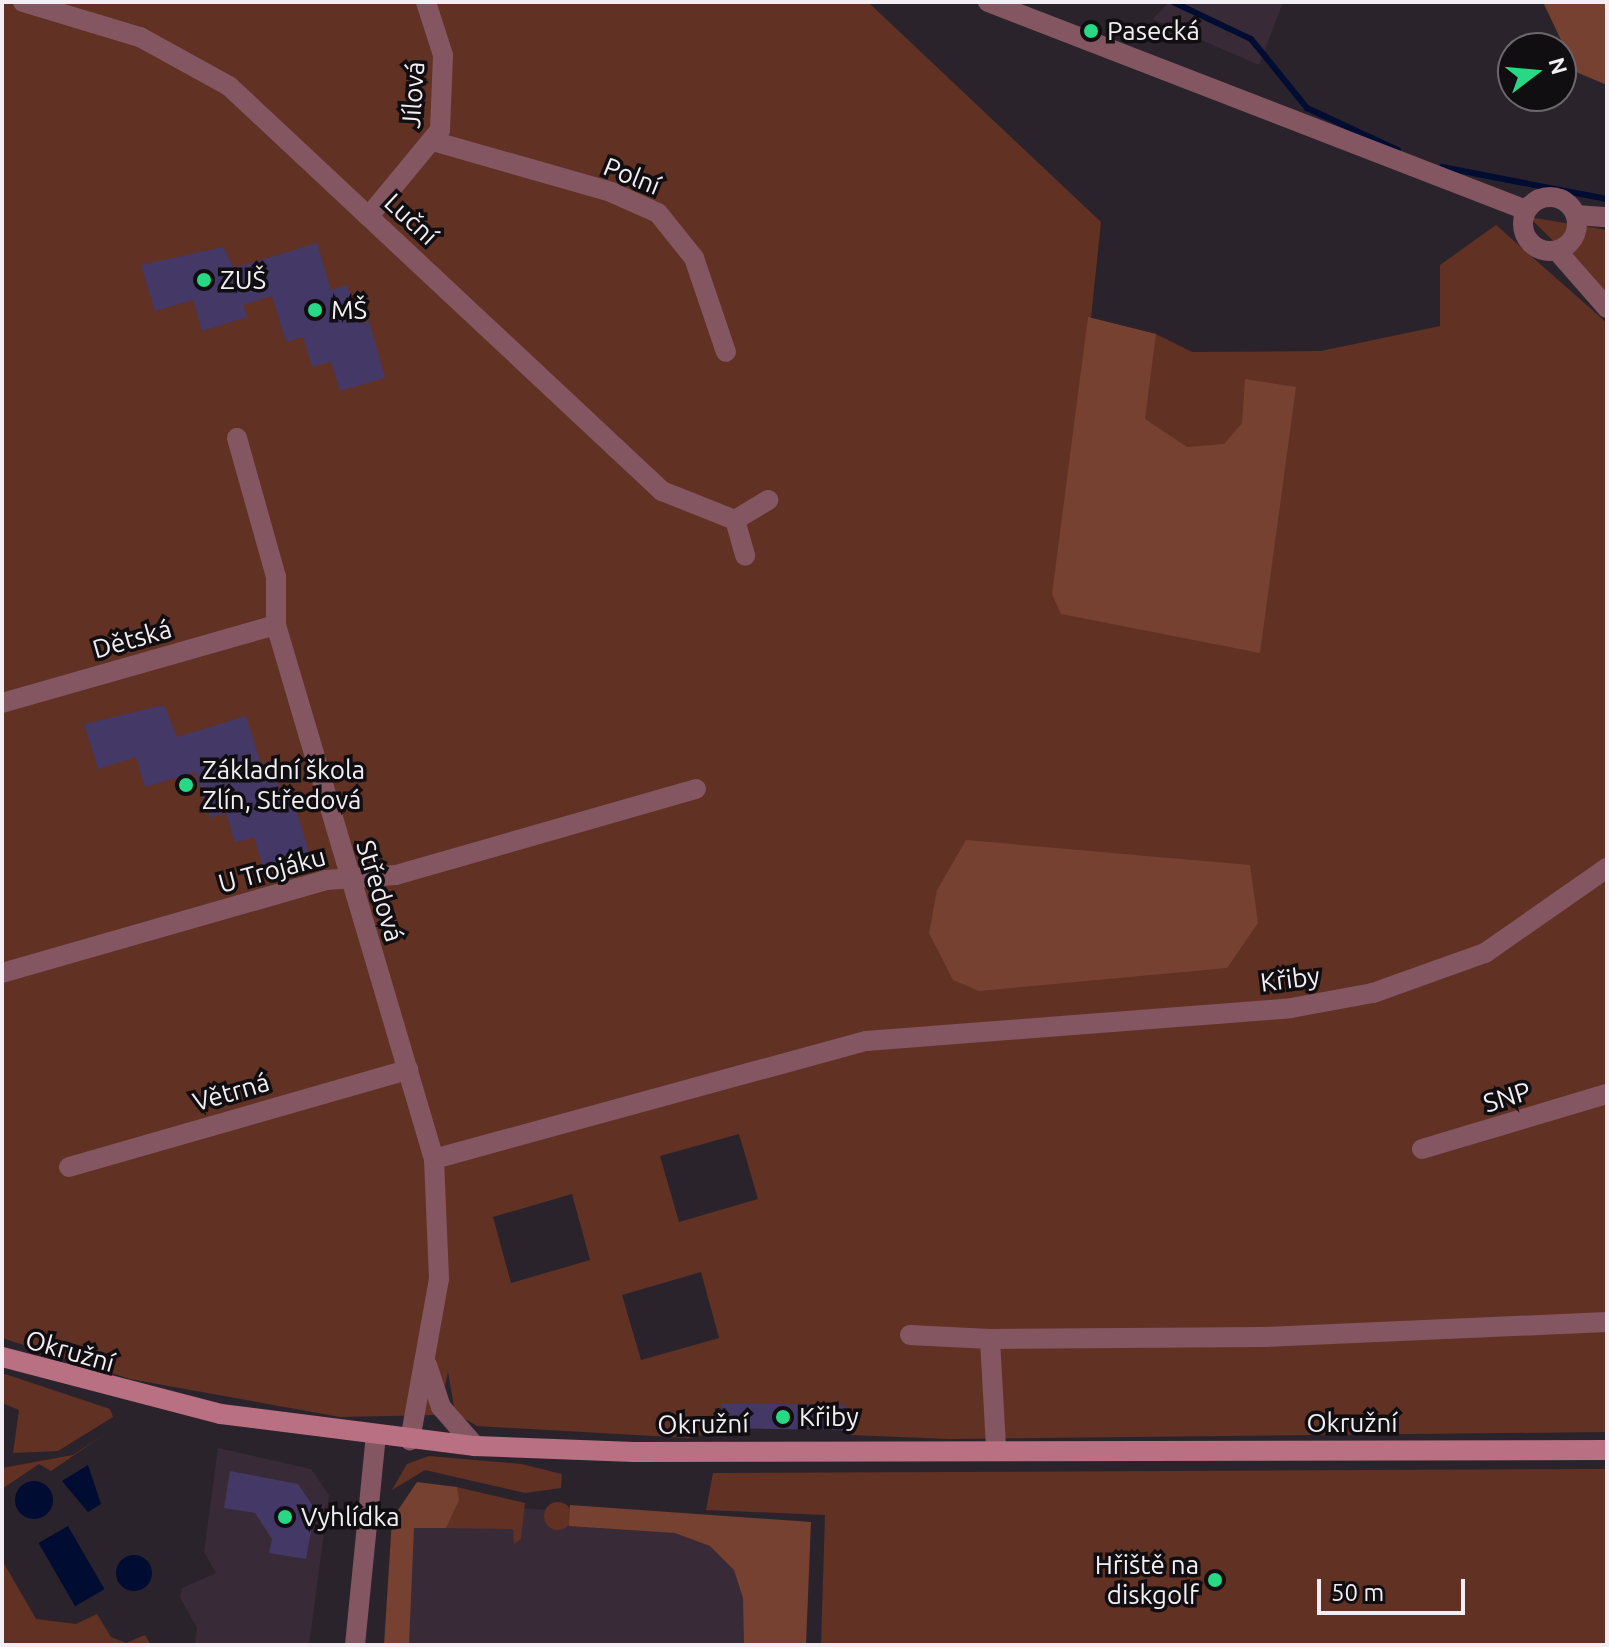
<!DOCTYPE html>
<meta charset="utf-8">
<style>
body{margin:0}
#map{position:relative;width:1609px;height:1647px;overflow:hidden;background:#2b232b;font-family:Ubuntu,sans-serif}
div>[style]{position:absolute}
.built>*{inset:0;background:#382b37}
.green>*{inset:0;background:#613123}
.round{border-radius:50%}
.forest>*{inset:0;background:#764131}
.water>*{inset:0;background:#000c31;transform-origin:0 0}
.stream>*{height:6px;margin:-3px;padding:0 3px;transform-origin:3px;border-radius:3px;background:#000c31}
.building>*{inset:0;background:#443866;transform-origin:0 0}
.street>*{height:20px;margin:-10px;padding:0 10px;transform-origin:10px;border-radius:10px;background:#845662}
.street>.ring{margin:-10px;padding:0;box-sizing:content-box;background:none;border:20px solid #845662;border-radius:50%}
.secondary>*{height:20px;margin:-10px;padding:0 10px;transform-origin:10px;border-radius:10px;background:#b97083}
.dots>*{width:22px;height:22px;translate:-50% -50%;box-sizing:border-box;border:4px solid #110e11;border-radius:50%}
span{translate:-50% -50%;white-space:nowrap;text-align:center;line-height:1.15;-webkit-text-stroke:7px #110e11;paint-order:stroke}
.poi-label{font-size:26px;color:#f3eef3}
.left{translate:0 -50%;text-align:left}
.right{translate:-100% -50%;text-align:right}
.street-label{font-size:26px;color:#f3eef3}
.frame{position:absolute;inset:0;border:4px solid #f3eef3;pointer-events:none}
.north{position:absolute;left:1497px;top:32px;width:80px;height:80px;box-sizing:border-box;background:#110e11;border:2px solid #6b686b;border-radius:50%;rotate:74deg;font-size:22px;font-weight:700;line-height:32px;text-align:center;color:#f3eef3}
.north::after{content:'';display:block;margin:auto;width:28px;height:36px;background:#27d885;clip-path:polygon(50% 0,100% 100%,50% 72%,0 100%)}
.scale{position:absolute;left:1317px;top:1579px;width:148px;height:36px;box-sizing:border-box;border:4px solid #f3eef3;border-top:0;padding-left:10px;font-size:24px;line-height:28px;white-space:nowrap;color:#f3eef3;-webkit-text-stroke:6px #110e11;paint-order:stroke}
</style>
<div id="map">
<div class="built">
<div style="clip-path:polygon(1169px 2px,1283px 2px,1259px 65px,1153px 19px)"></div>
<div style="clip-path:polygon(218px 1448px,311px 1469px,329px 1495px,309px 1645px,195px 1645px,197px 1628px,180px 1597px,182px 1588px,216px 1573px,204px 1552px)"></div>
<div style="clip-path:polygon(448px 1504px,770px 1523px,765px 1645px,396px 1645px,403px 1515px)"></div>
</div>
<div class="green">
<div style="clip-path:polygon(evenodd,2px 2px,868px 2px,1101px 222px,1091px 318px,1156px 334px,1192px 352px,1321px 351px,1440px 326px,1440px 265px,1496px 225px,1607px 323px,1607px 1432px,949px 1439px,850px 1435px,850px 1408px,715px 1408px,713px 1433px,688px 1438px,477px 1426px,455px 1413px,448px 1372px,439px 1415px,340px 1417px,130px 1379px,2px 1338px,2px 2px,739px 1134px,758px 1199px,679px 1222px,660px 1156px,739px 1134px,2px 2px,572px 1194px,590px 1260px,511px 1283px,493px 1217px,572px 1194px,2px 2px,701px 1272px,719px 1338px,641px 1360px,622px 1295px,701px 1272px)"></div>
<div style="clip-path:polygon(1529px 217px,1607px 230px,1607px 294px,1591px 278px)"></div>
<div style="clip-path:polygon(2px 1373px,110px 1409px,113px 1417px,58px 1451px,13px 1453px,19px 1410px,2px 1403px)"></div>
<div style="clip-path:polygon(105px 1434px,51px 1471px,39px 1464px,2px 1489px,2px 1468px,73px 1455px)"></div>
<div style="clip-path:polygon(429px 1456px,521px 1464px,562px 1474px,561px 1488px,525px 1493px,425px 1470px,392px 1490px,407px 1464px)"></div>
<div style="clip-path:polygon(1607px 1469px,1607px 1645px,821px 1645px,825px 1515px,706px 1510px,713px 1473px)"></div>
<div style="clip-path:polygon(457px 1487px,525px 1503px,521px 1539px,514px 1544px,513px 1529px,446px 1528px)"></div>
<div class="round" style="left:544px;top:1502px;width:28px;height:28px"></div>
<div style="clip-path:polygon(2px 1560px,36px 1619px,76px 1624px,97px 1614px,111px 1637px,126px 1643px,145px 1635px,151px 1645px,2px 1645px)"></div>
</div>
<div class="forest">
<div style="clip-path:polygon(1543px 2px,1607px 2px,1607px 85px,1576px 72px)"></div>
<div style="clip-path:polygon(1088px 317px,1156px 334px,1145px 419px,1187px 447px,1224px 444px,1242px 423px,1245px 379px,1296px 387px,1260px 653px,1061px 614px,1052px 594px)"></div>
<div style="clip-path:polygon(966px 840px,1250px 865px,1258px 923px,1227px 968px,979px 991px,953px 980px,929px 933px,937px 890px)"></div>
<div style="clip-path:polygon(417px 1482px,457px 1487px,459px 1500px,446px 1528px,414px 1528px,409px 1645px,384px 1645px,392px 1519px)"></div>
<div style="clip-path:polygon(570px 1505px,811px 1522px,806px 1645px,744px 1645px,743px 1598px,734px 1570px,710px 1546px,675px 1533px,569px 1526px)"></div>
</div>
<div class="water">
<div style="clip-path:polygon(88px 1465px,101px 1504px,88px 1512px,62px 1481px)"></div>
<div class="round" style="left:15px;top:1481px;width:38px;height:38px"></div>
<div style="left:68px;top:1526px;width:73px;height:34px;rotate:60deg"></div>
<div class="round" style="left:116px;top:1555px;width:36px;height:36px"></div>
</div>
<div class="stream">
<div style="left:1173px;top:2px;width:86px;rotate:25.4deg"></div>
<div style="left:1251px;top:39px;width:89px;rotate:50.9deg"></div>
<div style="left:1307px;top:108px;width:100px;rotate:24.8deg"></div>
<div style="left:1442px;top:167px;width:168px;rotate:11deg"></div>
</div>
<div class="building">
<div style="clip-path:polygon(317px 243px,331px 290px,347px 285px,359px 324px,369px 321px,385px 378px,340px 391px,331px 362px,312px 367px,303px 337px,286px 342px,272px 296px,243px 305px,247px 317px,202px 331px,193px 300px,155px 311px,141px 265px,223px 247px,234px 268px)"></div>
<div style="clip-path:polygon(164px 705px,177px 737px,246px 716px,261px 764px,271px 761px,283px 800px,292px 797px,309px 852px,263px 867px,254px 837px,235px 843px,226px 813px,210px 818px,195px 772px,145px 787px,136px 757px,98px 769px,84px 724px)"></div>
<div style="left:721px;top:1403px;width:124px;height:25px;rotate:1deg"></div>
<div style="clip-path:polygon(230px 1471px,298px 1484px,315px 1509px,306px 1559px,269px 1553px,272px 1539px,255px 1513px,224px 1508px)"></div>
</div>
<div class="street">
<div style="left:23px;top:2px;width:122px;rotate:16.7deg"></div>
<div style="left:140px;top:37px;width:102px;rotate:28.8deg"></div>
<div style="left:229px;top:86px;width:593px;rotate:43.09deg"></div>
<div style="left:662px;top:491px;width:79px;rotate:21.7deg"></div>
<div style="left:988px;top:2px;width:577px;rotate:21.14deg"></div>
<div style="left:436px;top:142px;width:182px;rotate:15.9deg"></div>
<div style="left:611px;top:192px;width:51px;rotate:24.1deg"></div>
<div style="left:658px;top:213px;width:58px;rotate:51.3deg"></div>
<div style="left:694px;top:258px;width:99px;rotate:71.2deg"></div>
<div class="ring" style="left:1523px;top:197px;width:34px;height:34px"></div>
<div style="left:1576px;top:215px;width:31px;rotate:4deg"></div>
<div style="left:369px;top:216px;width:112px;rotate:-50.5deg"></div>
<div style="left:440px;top:130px;width:75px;rotate:-87.7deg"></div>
<div style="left:443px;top:55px;width:56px;rotate:-107.8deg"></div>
<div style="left:1557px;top:251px;width:76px;rotate:48.7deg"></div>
<div style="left:237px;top:438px;width:144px;rotate:74.3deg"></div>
<div style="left:276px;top:577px;width:48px;rotate:90deg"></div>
<div style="left:276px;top:625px;width:557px;rotate:73.52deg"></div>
<div style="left:434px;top:1159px;width:120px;rotate:87.6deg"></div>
<div style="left:439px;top:1279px;width:164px;rotate:100.2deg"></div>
<div style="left:735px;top:520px;width:39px;rotate:-31deg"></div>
<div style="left:735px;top:520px;width:37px;rotate:74deg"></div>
<div style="left:2px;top:703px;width:285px;rotate:-15.9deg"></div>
<div style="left:2px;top:973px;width:337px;rotate:-16deg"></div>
<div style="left:326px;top:880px;width:70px;rotate:-4.1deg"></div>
<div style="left:396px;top:875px;width:312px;rotate:-16deg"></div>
<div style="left:1422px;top:1149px;width:193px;rotate:-16.6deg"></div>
<div style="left:434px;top:1159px;width:448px;rotate:-15.3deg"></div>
<div style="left:866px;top:1041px;width:426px;rotate:-4.4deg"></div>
<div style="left:1291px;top:1008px;width:83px;rotate:-10.4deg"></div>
<div style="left:1373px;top:993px;width:119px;rotate:-19.7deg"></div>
<div style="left:1485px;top:953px;width:149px;rotate:-34.9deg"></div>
<div style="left:69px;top:1167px;width:353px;rotate:-16deg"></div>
<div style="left:910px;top:1335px;width:80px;rotate:2.9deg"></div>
<div style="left:427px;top:1365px;width:44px;rotate:71.6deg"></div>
<div style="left:441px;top:1407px;width:52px;rotate:48.9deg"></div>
<div style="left:996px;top:1447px;width:108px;rotate:-93.2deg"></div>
<div style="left:990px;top:1339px;width:275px;rotate:-0.4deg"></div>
<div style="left:1265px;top:1337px;width:342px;rotate:-2.5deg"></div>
<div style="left:355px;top:1645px;width:210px;rotate:-84.3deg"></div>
</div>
<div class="secondary">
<div style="left:2px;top:1357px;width:226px;rotate:14.6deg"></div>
<div style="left:221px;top:1414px;width:256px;rotate:7.2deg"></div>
<div style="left:475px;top:1446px;width:159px;rotate:2.2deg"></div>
<div style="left:634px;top:1452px;width:973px;rotate:-0.12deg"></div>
</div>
<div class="dots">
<div style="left:1091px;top:31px;background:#27d885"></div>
<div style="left:204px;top:280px;background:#27d885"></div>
<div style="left:315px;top:310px;background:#27d885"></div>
<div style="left:186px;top:785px;background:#27d885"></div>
<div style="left:783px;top:1417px;background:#27d885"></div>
<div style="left:285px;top:1517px;background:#27d885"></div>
<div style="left:1215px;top:1580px;background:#27d885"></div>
</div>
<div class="poi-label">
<span class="left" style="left:1107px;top:31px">Pasecká</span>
<span class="left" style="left:220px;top:280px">ZUŠ</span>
<span class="left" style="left:331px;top:310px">MŠ</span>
<span class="left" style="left:202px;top:785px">Základní škola<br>Zlín, Středová</span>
<span class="left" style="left:799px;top:1417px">Křiby</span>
<span class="left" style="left:301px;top:1517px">Vyhlídka</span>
<span class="right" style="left:1199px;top:1580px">Hřiště na<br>diskgolf</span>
</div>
<div class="street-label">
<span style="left:413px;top:95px;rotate:-86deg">Jílová</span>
<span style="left:632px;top:176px;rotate:22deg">Polní</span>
<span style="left:411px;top:219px;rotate:43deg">Luční</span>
<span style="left:132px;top:639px;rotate:-16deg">Dětská</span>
<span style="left:272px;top:870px;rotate:-15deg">U Trojáku</span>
<span style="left:380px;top:891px;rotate:73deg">Středová</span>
<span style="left:1290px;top:979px;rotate:-7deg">Křiby</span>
<span style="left:231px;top:1092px;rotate:-16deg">Větrná</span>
<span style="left:1507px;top:1097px;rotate:-17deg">SNP</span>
<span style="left:70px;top:1351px;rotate:16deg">Okružní</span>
<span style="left:1352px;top:1423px">Okružní</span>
<span style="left:703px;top:1424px;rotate:-1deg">Okružní</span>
</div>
<div class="frame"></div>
<div class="north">N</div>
<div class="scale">50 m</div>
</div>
